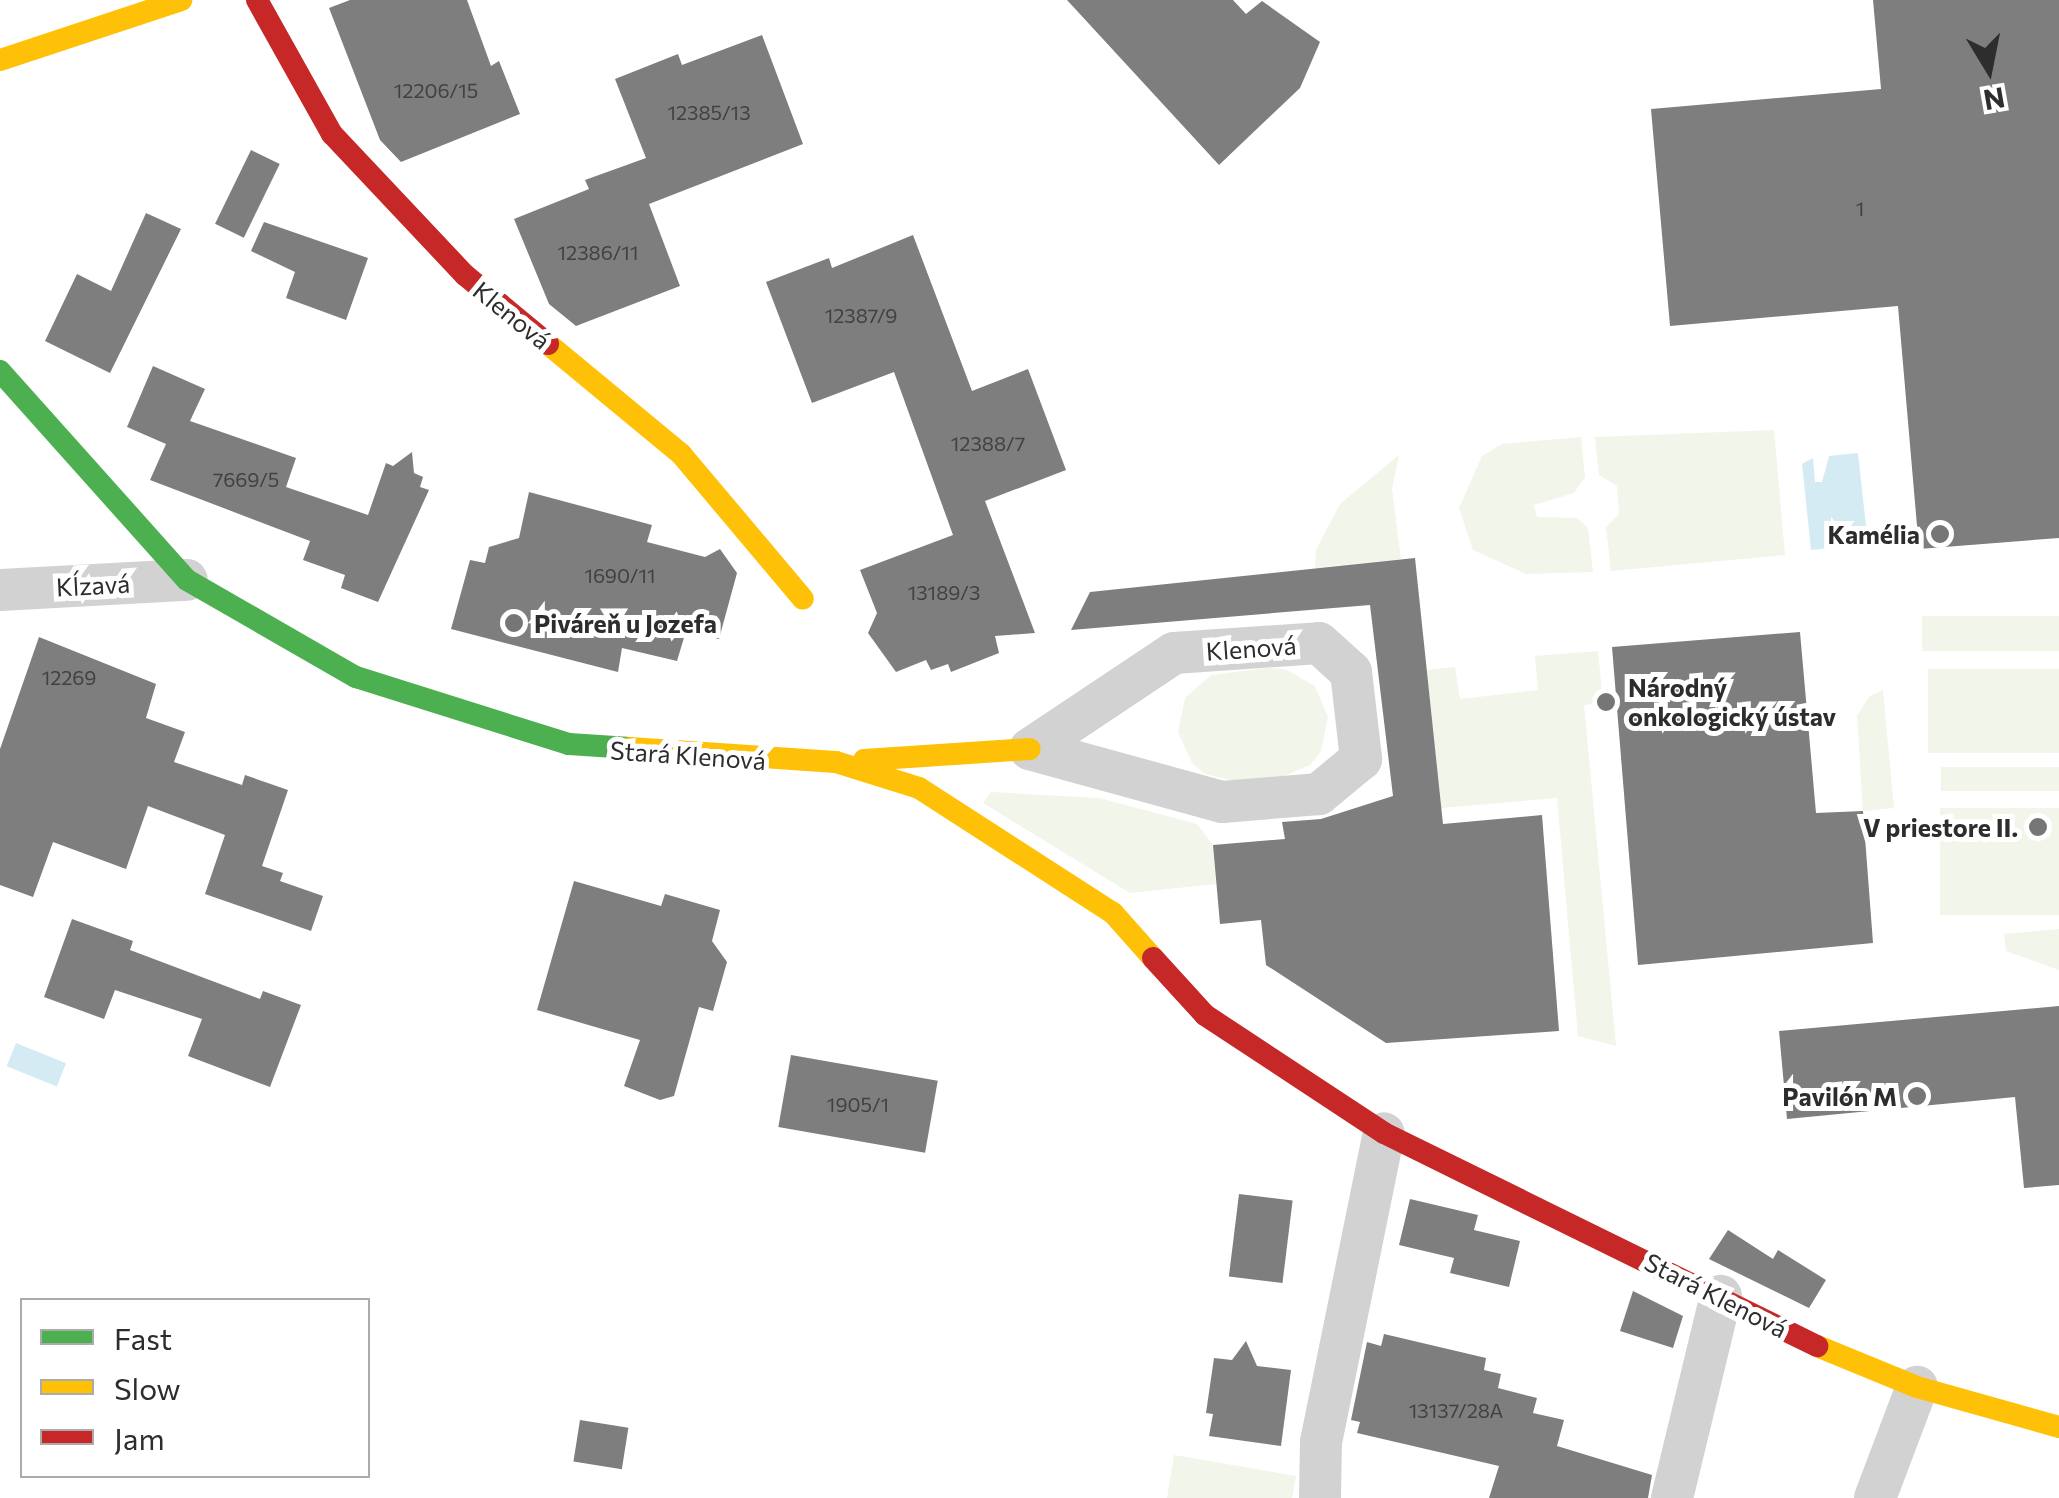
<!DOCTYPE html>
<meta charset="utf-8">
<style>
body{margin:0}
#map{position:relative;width:2059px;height:1498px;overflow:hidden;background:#fff;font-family:Commissioner,sans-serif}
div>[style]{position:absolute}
.green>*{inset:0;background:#f1f5ea;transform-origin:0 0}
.water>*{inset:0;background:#d5ebf3;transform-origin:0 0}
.building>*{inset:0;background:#7e7e7e;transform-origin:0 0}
.street>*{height:42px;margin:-21px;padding:0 21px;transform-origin:21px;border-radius:21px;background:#d2d2d2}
.fast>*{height:22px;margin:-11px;padding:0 11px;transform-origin:11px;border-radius:11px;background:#4caf50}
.slow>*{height:22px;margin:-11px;padding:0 11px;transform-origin:11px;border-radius:11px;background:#ffc107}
.jam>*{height:22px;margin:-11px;padding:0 11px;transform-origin:11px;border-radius:11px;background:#c62828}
.dots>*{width:28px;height:28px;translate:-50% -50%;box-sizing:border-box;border:5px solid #fff;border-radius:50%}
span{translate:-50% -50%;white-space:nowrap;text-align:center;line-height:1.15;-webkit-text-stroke:10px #fff;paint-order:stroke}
.number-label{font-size:20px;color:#414141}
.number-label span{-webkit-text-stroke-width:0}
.street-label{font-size:25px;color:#2d2d2d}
.poi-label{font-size:25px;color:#2d2d2d;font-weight:700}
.right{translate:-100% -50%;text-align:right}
.left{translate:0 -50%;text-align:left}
.legend{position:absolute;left:20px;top:1298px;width:350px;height:180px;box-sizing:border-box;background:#fff;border:2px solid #ababab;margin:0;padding:12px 18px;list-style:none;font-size:30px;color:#2d2d2d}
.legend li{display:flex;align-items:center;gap:20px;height:50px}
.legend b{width:50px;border:2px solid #ababab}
.north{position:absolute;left:1939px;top:20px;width:100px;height:100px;-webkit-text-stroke:8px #fff;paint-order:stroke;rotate:170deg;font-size:28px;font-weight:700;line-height:40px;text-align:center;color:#2d2d2d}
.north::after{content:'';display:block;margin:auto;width:35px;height:45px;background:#2d2d2d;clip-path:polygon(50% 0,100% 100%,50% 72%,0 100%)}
</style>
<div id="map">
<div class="green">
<div style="clip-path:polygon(1774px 430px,1785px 555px,1611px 571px,1606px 527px,1619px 514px,1617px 486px,1599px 475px,1595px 437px)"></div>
<div style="clip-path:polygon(1581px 437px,1585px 477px,1574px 493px,1534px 505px,1537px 517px,1577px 518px,1588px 528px,1593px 572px,1526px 574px,1473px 550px,1459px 508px,1482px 456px,1502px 444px)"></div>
<div style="clip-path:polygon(1399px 455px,1392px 489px,1401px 559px,1315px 568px,1316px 550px,1340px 504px)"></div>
<div style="left:2059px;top:616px;width:35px;height:137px;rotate:90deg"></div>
<div style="clip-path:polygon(1598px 651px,1603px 702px,1584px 705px,1616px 1046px,1578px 1036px,1557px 798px,1441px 808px,1427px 670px,1455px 667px,1460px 699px,1538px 690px,1535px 656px)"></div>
<div style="clip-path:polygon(1267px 668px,1285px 669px,1315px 686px,1328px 717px,1321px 751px,1310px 765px,1279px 778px,1239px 782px,1205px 774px,1192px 763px,1178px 732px,1185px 698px,1211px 675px)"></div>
<div style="left:2059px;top:669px;width:84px;height:131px;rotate:90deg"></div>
<div style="clip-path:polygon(1883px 690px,1894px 808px,1863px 811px,1857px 716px,1869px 697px)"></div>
<div style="left:2059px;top:767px;width:24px;height:118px;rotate:90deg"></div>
<div style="clip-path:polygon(991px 792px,1099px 798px,1197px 824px,1213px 845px,1216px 884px,1130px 893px,983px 803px)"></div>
<div style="left:2059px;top:808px;width:107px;height:119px;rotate:90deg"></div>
<div style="clip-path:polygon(2059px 929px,2059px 970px,2006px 951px,2004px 934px)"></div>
<div style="clip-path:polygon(1174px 1455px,1296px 1476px,1292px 1498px,1167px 1498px)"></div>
</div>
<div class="water">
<div style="clip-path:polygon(1858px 453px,1868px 544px,1811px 550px,1802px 464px,1813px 458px,1815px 482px,1822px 482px,1829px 456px)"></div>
<div style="left:16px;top:1043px;width:54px;height:25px;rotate:22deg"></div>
</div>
<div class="building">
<div style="clip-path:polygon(350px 0,467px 0,491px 66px,499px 61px,520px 114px,401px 162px,380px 140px,329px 8px)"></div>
<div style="clip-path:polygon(1067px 0,1233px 0,1246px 14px,1262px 1px,1320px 42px,1300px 88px,1219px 165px)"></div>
<div style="clip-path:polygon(1873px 0,2059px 0,2059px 538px,1919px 549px,1898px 306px,1670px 326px,1651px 109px,1881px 89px)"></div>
<div style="clip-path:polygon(762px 35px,803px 144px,649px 204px,680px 286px,576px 326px,549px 304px,514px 219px,589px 189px,585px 180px,646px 158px,615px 79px,678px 54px,682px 65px)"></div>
<div style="left:251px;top:150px;width:32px;height:82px;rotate:26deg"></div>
<div style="clip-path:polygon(146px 213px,181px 229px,110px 373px,45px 341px,77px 274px,111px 291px)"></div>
<div style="clip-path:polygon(264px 222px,368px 258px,346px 320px,286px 298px,295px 272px,251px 251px)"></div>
<div style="clip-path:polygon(913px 235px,972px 391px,1028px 369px,1066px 470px,985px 501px,1035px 633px,995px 636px,999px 653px,951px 672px,948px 664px,931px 670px,926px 660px,896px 672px,868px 633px,877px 613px,860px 570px,953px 535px,894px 372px,812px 403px,766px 282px,829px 258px,832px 268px)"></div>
<div style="clip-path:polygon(153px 366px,205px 389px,190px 421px,296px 458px,286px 487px,368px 515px,386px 463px,393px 466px,412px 452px,414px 473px,423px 477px,420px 487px,429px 490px,378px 602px,341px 588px,345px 575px,303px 560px,310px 541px,150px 480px,166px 444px,127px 427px)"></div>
<div style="clip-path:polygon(529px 492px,652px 525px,647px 542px,705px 557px,720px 549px,737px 573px,719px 639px,686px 631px,677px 661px,622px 648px,618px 672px,451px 629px,470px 560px,485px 563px,489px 547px,519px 538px)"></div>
<div style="clip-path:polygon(1415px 558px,1443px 824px,1542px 815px,1559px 1031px,1386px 1043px,1266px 965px,1261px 920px,1220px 924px,1213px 845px,1285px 839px,1282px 822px,1321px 819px,1393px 796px,1370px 605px,1071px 630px,1090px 592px)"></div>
<div style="clip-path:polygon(1800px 632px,1816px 813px,1863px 811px,1873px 943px,1638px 965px,1612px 647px)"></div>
<div style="clip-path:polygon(39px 637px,156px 684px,146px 718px,185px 732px,174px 762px,242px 785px,245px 775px,288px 790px,262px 866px,283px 873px,280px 881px,323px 896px,311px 931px,205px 894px,225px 835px,148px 806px,126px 869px,53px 842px,33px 897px,0 885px,0 749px)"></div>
<div style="clip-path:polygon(574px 881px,661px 906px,665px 894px,720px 910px,712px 941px,727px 962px,713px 1011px,699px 1007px,674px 1096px,660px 1100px,624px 1086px,640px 1040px,537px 1010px)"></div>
<div style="clip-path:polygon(72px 919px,133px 941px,130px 950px,260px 999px,263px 991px,301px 1005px,270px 1087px,188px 1056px,202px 1019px,115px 990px,104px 1019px,44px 997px)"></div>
<div style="clip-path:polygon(2059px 1006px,2059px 1185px,2024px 1188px,2015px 1097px,1787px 1119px,1779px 1031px)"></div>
<div style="left:791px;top:1055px;width:149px;height:73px;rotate:10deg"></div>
<div style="left:1239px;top:1194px;width:54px;height:83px;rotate:7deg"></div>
<div style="clip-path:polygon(1410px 1199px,1478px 1215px,1474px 1230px,1520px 1241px,1509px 1287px,1450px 1273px,1454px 1258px,1399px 1245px)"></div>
<div style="clip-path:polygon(1728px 1230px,1773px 1259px,1778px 1250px,1826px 1280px,1809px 1308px,1709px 1259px)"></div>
<div style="clip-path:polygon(1633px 1291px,1683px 1316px,1673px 1348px,1620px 1331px)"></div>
<div style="clip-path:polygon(1384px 1334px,1486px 1358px,1484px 1370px,1501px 1374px,1498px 1388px,1537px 1398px,1533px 1413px,1564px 1420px,1557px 1446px,1652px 1475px,1648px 1498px,1489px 1498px,1499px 1466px,1357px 1433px,1360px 1422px,1351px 1420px,1367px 1342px,1381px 1346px)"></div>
<div style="clip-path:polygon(1246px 1341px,1257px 1366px,1291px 1370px,1281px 1446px,1209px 1436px,1213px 1414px,1206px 1413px,1214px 1358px,1232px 1360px)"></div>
<div style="left:580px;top:1420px;width:49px;height:42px;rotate:9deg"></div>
</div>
<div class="street">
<div style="left:0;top:590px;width:187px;rotate:-3.1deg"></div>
<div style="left:1319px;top:643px;width:43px;rotate:42.2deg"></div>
<div style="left:1351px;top:672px;width:88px;rotate:83.4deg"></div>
<div style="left:1361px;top:759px;width:55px;rotate:140.2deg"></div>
<div style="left:1319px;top:794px;width:97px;rotate:175.3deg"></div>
<div style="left:1222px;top:802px;width:199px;rotate:-164.6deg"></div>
<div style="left:1030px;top:749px;width:173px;rotate:-33.7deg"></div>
<div style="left:1174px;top:653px;width:145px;rotate:-3.9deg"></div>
<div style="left:1320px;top:1498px;width:56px;rotate:-89deg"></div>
<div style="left:1321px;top:1442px;width:315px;rotate:-78.5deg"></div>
<div style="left:1672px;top:1498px;width:208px;rotate:-76.4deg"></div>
<div style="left:1875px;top:1498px;width:119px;rotate:-69.3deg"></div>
</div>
<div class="fast">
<div style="left:0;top:371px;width:280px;rotate:48.2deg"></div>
<div style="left:187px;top:580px;width:195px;rotate:29.9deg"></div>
<div style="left:356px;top:677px;width:223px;rotate:17.5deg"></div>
<div style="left:569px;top:744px;width:61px;rotate:3.8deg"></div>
</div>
<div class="slow">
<div style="left:0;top:60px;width:191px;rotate:-18.3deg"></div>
<div style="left:548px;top:344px;width:173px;rotate:39.6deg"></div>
<div style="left:681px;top:454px;width:189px;rotate:49.9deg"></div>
<div style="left:630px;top:748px;width:206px;rotate:3.9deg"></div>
<div style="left:836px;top:762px;width:87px;rotate:17.4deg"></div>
<div style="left:919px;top:788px;width:231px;rotate:32.8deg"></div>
<div style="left:1113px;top:913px;width:60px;rotate:48.4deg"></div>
<div style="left:864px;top:760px;width:166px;rotate:-3.8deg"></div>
<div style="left:1817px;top:1346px;width:108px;rotate:22.3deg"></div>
<div style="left:1917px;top:1387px;width:148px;rotate:15.7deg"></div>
</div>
<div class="jam">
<div style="left:257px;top:0;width:154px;rotate:60.8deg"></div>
<div style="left:332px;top:134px;width:194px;rotate:46.7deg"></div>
<div style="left:465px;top:275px;width:108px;rotate:39.7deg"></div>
<div style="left:1153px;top:958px;width:77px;rotate:47.6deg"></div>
<div style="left:1205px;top:1015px;width:214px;rotate:33.4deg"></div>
<div style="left:1384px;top:1133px;width:483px;rotate:26.2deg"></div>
</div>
<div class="dots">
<div style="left:1940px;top:534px;background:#767676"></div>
<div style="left:514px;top:623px;background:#767676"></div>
<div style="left:1606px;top:702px;background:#767676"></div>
<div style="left:2038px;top:827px;background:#767676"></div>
<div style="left:1917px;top:1096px;background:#767676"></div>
</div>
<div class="number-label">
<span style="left:436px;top:90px">12206/15</span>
<span style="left:709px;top:112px">12385/13</span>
<span style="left:1860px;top:208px">1</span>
<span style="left:598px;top:252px">12386/11</span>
<span style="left:861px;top:315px">12387/9</span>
<span style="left:988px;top:443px">12388/7</span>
<span style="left:246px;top:479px">7669/5</span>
<span style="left:620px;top:575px">1690/11</span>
<span style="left:944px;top:592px">13189/3</span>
<span style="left:69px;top:677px">12269</span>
<span style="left:858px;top:1104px">1905/1</span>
<span style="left:1456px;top:1410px">13137/28A</span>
</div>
<div class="street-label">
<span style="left:512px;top:315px;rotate:39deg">Klenová</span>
<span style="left:93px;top:585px;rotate:-3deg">Kĺzavá</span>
<span style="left:1251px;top:648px;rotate:-4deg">Klenová</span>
<span style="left:688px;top:755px;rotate:4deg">Stará Klenová</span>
<span style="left:1716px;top:1295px;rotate:27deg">Stará Klenová</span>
</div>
<div class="poi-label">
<span class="right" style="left:1920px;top:534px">Kamélia</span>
<span class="left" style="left:534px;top:623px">Piváreň u Jozefa</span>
<span class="left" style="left:1628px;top:702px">Národný<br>onkologický ústav</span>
<span class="right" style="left:2018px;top:827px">V priestore II.</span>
<span class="right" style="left:1897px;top:1096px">Pavilón M</span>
</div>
<ul class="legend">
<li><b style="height:12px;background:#4caf50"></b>Fast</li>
<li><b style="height:12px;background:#ffc107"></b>Slow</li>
<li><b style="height:12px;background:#c62828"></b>Jam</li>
</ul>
<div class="north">N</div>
</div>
